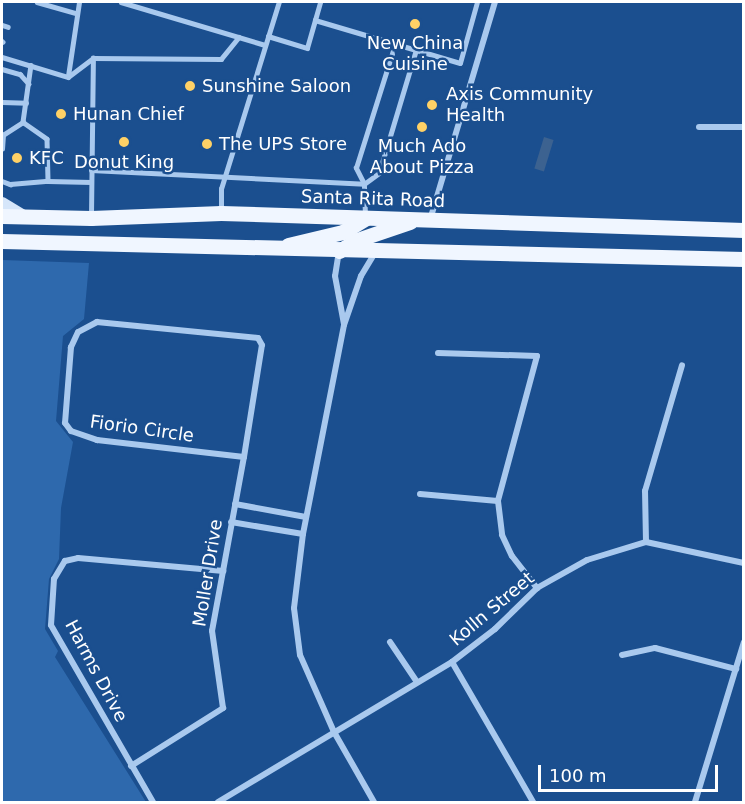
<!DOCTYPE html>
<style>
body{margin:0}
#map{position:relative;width:745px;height:804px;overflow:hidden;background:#1b4f8f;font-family:"DejaVu Sans",sans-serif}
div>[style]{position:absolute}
.green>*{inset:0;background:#2e69ad}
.water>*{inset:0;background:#3c6290;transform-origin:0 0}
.lane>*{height:4.5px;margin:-2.25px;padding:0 2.25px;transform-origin:2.25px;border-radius:2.25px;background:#a9c9ee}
.street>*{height:6px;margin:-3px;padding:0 3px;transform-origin:3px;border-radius:3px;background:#a9c9ee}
.secondary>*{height:12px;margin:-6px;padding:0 6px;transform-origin:6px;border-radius:6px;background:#d6e6fa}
.primary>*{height:15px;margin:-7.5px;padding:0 7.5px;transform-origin:7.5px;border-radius:7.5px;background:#f0f6ff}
.dots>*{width:16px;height:16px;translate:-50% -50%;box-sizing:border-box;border:3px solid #1b4f8f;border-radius:50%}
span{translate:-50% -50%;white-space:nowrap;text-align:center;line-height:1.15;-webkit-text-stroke:5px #1b4f8f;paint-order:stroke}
.poi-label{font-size:18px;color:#fff}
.left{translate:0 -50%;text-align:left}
.street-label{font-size:18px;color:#fff}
.frame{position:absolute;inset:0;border:3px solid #fff;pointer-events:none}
.scale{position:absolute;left:538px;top:765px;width:180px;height:27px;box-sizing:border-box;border:3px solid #fff;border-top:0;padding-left:8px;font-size:18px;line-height:21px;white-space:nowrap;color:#fff;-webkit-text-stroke:4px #1b4f8f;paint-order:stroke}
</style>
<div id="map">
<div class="green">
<div style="clip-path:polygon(2px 260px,89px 263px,84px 319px,63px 336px,56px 421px,73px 442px,61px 508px,59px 559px,49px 579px,45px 629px,58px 651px,55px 657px,146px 802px,2px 802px)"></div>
</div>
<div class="water">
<div style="left:544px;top:137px;width:10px;height:33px;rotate:17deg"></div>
</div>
<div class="lane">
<div style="left:37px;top:2px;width:40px;rotate:16deg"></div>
<div style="left:121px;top:2px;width:150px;rotate:16.6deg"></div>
<div style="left:315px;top:20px;width:19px;rotate:-74deg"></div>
<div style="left:2px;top:25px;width:6px;rotate:18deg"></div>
<div style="left:268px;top:36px;width:41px;rotate:17.1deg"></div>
<div style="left:307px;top:48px;width:29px;rotate:-74deg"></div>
<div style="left:315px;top:20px;width:151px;rotate:16.5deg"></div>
<div style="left:460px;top:63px;width:63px;rotate:-74.4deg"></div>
<div style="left:2px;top:41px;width:1px;rotate:45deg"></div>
<div style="left:2px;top:57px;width:69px;rotate:16.9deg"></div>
<div style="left:68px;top:77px;width:31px;rotate:-37deg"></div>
<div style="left:93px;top:58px;width:128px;rotate:0.4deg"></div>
<div style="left:221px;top:59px;width:28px;rotate:-51deg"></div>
<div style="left:31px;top:65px;width:58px;rotate:98deg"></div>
<div style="left:23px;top:122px;width:29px;rotate:35deg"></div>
<div style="left:47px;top:139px;width:42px;rotate:88.6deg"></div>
<div style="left:48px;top:181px;width:43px;rotate:1.3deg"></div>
<div style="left:2px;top:69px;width:19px;rotate:16deg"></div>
<div style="left:20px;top:74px;width:13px;rotate:48deg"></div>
<div style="left:68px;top:76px;width:75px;rotate:-81.5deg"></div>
<div style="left:2px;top:102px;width:24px;rotate:2deg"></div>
<div style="left:2px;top:149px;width:14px;rotate:-86deg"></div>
<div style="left:3px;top:135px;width:24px;rotate:-33deg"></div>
<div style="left:91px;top:170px;width:273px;rotate:2.9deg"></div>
<div style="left:364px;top:184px;width:19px;rotate:-36deg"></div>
<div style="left:379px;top:173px;width:128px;rotate:-73.3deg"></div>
<div style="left:2px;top:181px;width:9px;rotate:21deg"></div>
<div style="left:10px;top:184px;width:38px;rotate:-5deg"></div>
<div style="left:221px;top:210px;width:21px;rotate:-90deg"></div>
<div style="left:221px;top:189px;width:196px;rotate:-72.8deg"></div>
<div style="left:91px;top:215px;width:157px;rotate:-89.3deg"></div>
<div style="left:365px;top:216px;width:32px;rotate:-92deg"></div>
<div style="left:364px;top:184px;width:18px;rotate:-117deg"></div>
<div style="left:356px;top:168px;width:130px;rotate:-72.5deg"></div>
</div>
<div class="street">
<div style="left:699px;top:127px;width:45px"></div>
<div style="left:430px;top:220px;width:227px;rotate:-73.4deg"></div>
<div style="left:339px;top:251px;width:25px;rotate:99deg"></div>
<div style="left:335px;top:276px;width:49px;rotate:79.4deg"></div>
<div style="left:438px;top:353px;width:99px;rotate:1.7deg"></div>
<div style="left:537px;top:356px;width:150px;rotate:105.1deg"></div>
<div style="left:498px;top:501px;width:34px;rotate:83deg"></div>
<div style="left:502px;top:535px;width:23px;rotate:65deg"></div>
<div style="left:512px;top:556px;width:41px;rotate:52deg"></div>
<div style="left:420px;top:494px;width:78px;rotate:5.1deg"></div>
<div style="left:235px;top:504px;width:72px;rotate:10.4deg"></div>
<div style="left:231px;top:522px;width:73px;rotate:9.5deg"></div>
<div style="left:646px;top:542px;width:51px;rotate:-91.1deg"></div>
<div style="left:645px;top:491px;width:131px;rotate:-73.6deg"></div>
<div style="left:390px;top:642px;width:48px;rotate:56deg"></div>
<div style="left:622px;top:655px;width:34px;rotate:-12deg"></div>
<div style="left:655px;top:648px;width:84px;rotate:14.5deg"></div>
<div style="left:452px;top:662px;width:162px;rotate:59.9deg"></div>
<div style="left:131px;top:766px;width:109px;rotate:-32.2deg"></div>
<div style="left:223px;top:708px;width:78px;rotate:-98.1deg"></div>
<div style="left:212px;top:631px;width:177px;rotate:-79.6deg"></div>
<div style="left:244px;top:457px;width:113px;rotate:-80.9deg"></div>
<div style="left:262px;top:345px;width:8px;rotate:-120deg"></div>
<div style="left:258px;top:338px;width:162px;rotate:-174.3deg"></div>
<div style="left:97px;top:322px;width:21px;rotate:152deg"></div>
<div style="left:78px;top:332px;width:17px;rotate:115deg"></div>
<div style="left:71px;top:347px;width:76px;rotate:94.5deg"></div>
<div style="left:65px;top:423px;width:10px;rotate:53deg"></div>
<div style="left:71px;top:431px;width:28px;rotate:19deg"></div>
<div style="left:97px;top:440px;width:148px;rotate:6.6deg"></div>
<div style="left:153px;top:802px;width:204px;rotate:-120deg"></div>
<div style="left:51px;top:625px;width:46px;rotate:-86.3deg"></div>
<div style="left:54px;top:579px;width:21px;rotate:-59deg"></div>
<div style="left:65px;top:561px;width:13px;rotate:-13deg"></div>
<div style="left:78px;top:558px;width:146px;rotate:5.1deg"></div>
<div style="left:218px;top:802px;width:273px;rotate:-30.9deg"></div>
<div style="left:452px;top:662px;width:54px;rotate:-37.5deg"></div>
<div style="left:495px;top:629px;width:59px;rotate:-44.3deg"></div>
<div style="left:537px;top:588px;width:57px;rotate:-29.2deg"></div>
<div style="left:587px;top:560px;width:62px;rotate:-17deg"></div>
<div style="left:646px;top:542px;width:100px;rotate:12.1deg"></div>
<div style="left:374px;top:802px;width:81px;rotate:-119.7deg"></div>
<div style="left:334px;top:732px;width:84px;rotate:-113.8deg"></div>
<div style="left:300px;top:655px;width:47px;rotate:-97.3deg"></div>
<div style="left:294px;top:608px;width:75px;rotate:-83.1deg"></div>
<div style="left:303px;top:534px;width:213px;rotate:-78.9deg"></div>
<div style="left:344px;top:325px;width:52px;rotate:-70.9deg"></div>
<div style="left:361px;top:276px;width:29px;rotate:-59deg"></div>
<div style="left:695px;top:802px;width:167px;rotate:-73deg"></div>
</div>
<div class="secondary">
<div style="left:2px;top:203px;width:26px;rotate:31deg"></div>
</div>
<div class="primary">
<div style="left:2px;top:216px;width:89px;rotate:1.3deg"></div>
<div style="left:91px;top:218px;width:130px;rotate:-2.2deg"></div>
<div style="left:221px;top:213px;width:523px;rotate:1.86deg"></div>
<div style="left:2px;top:241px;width:742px;rotate:1.39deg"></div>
<div style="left:288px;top:245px;width:57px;rotate:-13.3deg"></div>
<div style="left:343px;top:232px;width:26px;rotate:-31deg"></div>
<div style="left:339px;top:251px;width:21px;rotate:-31deg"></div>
<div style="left:357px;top:240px;width:56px;rotate:-18.8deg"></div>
</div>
<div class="dots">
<div style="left:415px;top:24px;background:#ffd166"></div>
<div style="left:190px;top:86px;background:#ffd166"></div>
<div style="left:432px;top:105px;background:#ffd166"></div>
<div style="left:61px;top:114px;background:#ffd166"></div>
<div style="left:422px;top:127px;background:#ffd166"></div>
<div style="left:124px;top:142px;background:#ffd166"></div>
<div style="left:207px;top:144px;background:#ffd166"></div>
<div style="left:17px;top:158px;background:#ffd166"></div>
</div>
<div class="poi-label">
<span style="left:415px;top:54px">New China<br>Cuisine</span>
<span class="left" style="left:202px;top:86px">Sunshine Saloon</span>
<span class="left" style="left:446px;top:105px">Axis Community<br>Health</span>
<span class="left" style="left:73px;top:114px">Hunan Chief</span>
<span class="left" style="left:219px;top:144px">The UPS Store</span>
<span style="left:422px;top:157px">Much Ado<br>About Pizza</span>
<span class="left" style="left:29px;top:158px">KFC</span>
<span style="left:124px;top:162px">Donut King</span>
</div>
<div class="street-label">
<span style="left:373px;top:199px;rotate:2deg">Santa Rita Road</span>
<span style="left:142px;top:429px;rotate:8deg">Fiorio Circle</span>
<span style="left:208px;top:573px;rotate:-81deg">Moller Drive</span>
<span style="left:492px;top:609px;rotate:-40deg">Kolln Street</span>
<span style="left:96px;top:671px;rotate:62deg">Harms Drive</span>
</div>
<div class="frame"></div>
<div class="scale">100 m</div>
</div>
